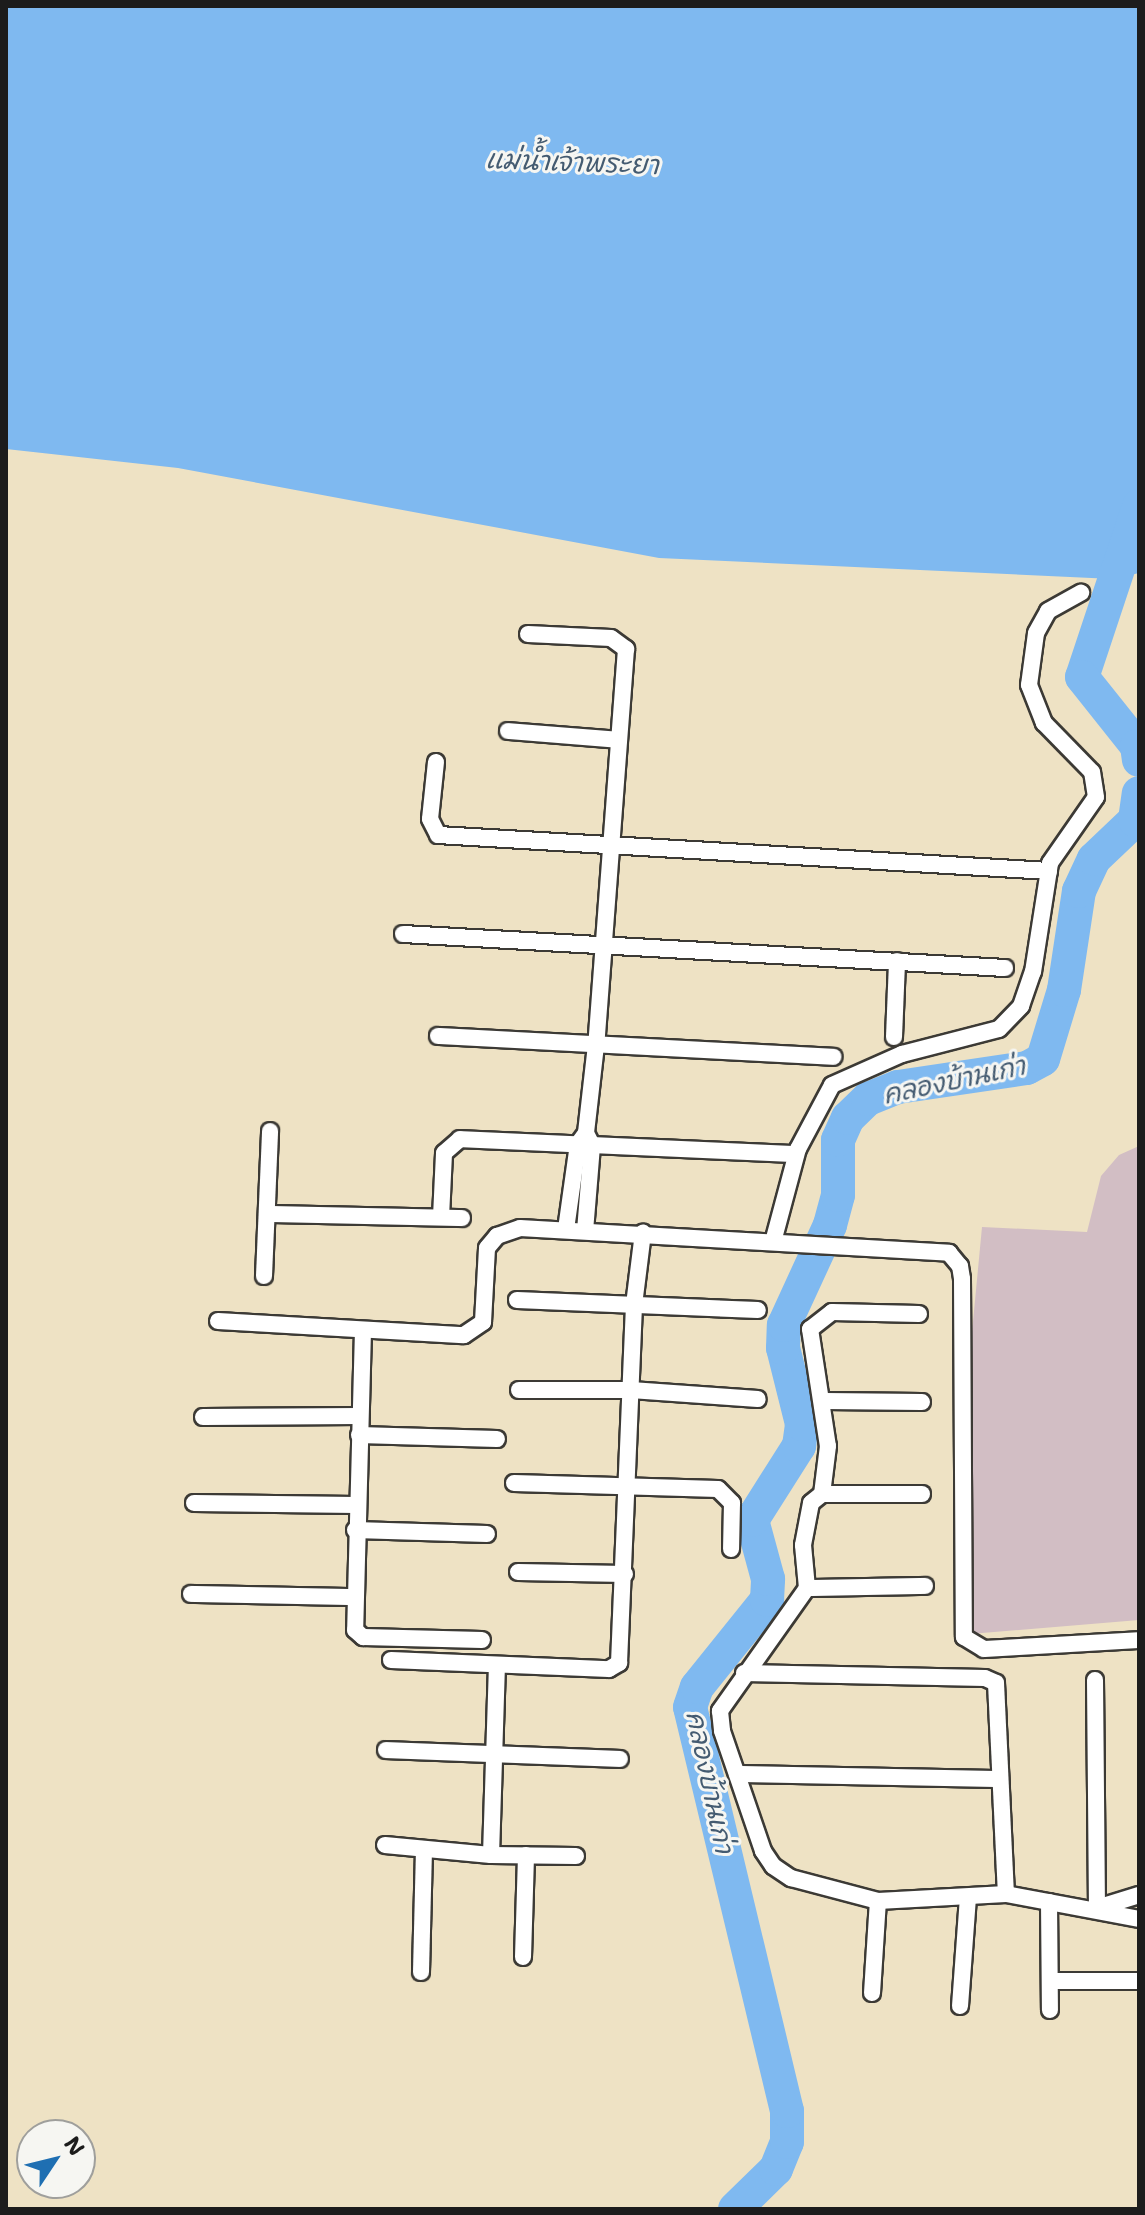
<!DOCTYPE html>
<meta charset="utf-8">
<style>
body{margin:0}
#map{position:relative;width:1145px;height:2215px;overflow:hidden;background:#eee2c4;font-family:"Shantell Sans","Playpen Sans Thai",sans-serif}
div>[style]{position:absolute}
.industrial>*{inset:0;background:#d2bec4}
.water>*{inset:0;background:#7fb9f0}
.river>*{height:34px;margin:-17px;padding:0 17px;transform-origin:17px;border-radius:17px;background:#7fb9f0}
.roads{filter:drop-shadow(2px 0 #3c3a35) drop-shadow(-2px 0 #3c3a35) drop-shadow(0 2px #3c3a35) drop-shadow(0 -2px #3c3a35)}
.street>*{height:16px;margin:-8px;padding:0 8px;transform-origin:8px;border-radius:8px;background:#fff}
span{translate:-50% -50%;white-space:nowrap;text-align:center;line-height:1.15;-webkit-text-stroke:6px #f6f6f2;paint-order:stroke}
.water-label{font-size:26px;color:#445b71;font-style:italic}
.frame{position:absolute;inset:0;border:8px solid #1c1c1c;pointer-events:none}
.north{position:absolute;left:16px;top:2119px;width:80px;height:80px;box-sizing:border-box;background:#f6f6f2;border:2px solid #9f9f9c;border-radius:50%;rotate:55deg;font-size:22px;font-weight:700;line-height:32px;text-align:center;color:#1c1c1c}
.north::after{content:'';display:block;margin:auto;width:28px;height:36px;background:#1f6fb2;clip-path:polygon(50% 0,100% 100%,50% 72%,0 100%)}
</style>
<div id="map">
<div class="industrial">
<div style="clip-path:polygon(1139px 1146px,1139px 1620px,970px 1634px,968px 1374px,982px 1227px,1087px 1232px,1101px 1176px,1119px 1155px)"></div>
</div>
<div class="water">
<div style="clip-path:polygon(6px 6px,1139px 6px,1139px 573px,1113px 579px,659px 558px,178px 468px,6px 449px)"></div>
</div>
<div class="river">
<div style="left:1139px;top:506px;width:180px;rotate:108.4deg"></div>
<div style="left:1082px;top:677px;width:88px;rotate:51.4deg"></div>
<div style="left:1137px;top:746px;width:14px;rotate:82deg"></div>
<div style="left:735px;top:2209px;width:57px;rotate:-44.3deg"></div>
<div style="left:776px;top:2169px;width:29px;rotate:-68deg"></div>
<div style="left:787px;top:2142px;width:31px;rotate:-90deg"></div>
<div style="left:787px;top:2111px;width:415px;rotate:-103.5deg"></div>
<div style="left:690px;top:1707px;width:21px;rotate:-71deg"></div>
<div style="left:697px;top:1687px;width:112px;rotate:-51.2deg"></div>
<div style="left:767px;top:1600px;width:21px;rotate:-87deg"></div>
<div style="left:768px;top:1579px;width:61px;rotate:-105.2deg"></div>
<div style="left:752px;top:1520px;width:88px;rotate:-57.6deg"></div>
<div style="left:799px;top:1446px;width:22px;rotate:-82deg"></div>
<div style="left:802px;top:1424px;width:78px;rotate:-104deg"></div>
<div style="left:783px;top:1348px;width:23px;rotate:-88deg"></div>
<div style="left:784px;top:1325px;width:110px;rotate:-65.3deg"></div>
<div style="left:830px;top:1225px;width:31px;rotate:-75deg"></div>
<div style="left:838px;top:1195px;width:55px;rotate:-90deg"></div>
<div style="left:838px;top:1140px;width:24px;rotate:-66deg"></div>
<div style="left:848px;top:1118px;width:28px;rotate:-44deg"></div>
<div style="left:868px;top:1099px;width:32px;rotate:-22deg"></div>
<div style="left:898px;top:1087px;width:130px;rotate:-8.4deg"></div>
<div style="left:1027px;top:1068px;width:18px;rotate:-29deg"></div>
<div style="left:1043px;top:1059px;width:72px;rotate:-73.1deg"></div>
<div style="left:1064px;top:990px;width:100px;rotate:-81.4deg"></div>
<div style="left:1079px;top:891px;width:35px;rotate:-65deg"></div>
<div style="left:1094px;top:859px;width:57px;rotate:-43.6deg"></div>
<div style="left:1135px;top:820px;width:27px;rotate:-82deg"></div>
</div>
<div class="roads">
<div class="street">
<div style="left:528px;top:634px;width:83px;rotate:2.8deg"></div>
<div style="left:611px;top:638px;width:19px;rotate:36deg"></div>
<div style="left:626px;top:649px;width:397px;rotate:94.3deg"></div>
<div style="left:596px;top:1045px;width:89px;rotate:96.5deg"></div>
<div style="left:586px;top:1133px;width:14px;rotate:126deg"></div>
<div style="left:578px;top:1144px;width:86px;rotate:98deg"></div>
<div style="left:508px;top:731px;width:111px;rotate:4.6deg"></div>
<div style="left:436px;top:762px;width:57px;rotate:96deg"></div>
<div style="left:430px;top:819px;width:18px;rotate:63deg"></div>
<div style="left:438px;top:835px;width:612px;rotate:3.37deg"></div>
<div style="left:403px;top:934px;width:603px;rotate:3.23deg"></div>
<div style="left:438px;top:1036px;width:396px;rotate:3deg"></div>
<div style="left:894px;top:1037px;width:76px;rotate:-87.7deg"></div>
<div style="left:268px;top:1214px;width:194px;rotate:1.2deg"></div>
<div style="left:441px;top:1217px;width:64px;rotate:-87.3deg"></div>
<div style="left:444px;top:1153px;width:21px;rotate:-41deg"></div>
<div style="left:460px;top:1139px;width:336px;rotate:2.6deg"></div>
<div style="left:585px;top:1231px;width:86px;rotate:-85.3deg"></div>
<div style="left:592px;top:1145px;width:11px;rotate:-117deg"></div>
<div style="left:773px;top:1242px;width:96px;rotate:-75deg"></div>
<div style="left:798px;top:1149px;width:72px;rotate:-62deg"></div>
<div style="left:832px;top:1085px;width:77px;rotate:-23.9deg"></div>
<div style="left:902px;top:1054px;width:100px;rotate:-14.5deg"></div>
<div style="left:999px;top:1029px;width:32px;rotate:-46deg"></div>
<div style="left:1021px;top:1006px;width:36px;rotate:-71deg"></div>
<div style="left:1033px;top:972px;width:110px;rotate:-81.1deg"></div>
<div style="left:1050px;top:863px;width:80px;rotate:-55.1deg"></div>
<div style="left:1096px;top:797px;width:25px;rotate:-99deg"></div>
<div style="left:1092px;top:772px;width:69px;rotate:-134.4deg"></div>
<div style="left:1044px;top:723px;width:41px;rotate:-111.5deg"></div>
<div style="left:1029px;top:685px;width:52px;rotate:-82.3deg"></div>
<div style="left:1036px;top:633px;width:25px;rotate:-61deg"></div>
<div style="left:1048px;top:611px;width:38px;rotate:-29deg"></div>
<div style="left:264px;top:1276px;width:145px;rotate:-87.6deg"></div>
<div style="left:517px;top:1300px;width:241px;rotate:2.4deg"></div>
<div style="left:919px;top:1314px;width:87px;rotate:-178.7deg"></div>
<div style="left:832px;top:1312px;width:28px;rotate:142deg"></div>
<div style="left:810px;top:1329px;width:118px;rotate:81.3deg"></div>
<div style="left:828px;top:1446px;width:48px;rotate:97.1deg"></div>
<div style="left:822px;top:1494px;width:14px;rotate:141deg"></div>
<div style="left:811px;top:1503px;width:43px;rotate:100.8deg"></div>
<div style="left:803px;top:1545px;width:43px;rotate:84.7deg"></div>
<div style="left:807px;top:1588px;width:151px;rotate:125.3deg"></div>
<div style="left:720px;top:1711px;width:20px;rotate:84deg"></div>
<div style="left:722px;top:1731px;width:127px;rotate:71.1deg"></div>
<div style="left:763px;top:1851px;width:18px;rotate:56deg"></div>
<div style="left:773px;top:1866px;width:22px;rotate:34deg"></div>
<div style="left:791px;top:1878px;width:90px;rotate:14.8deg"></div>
<div style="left:878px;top:1901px;width:128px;rotate:-3.1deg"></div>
<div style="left:1006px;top:1894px;width:135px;rotate:10.6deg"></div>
<div style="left:218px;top:1321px;width:246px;rotate:3.3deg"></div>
<div style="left:464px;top:1335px;width:23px;rotate:-34deg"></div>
<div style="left:483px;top:1322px;width:74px;rotate:-86.9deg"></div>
<div style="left:487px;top:1248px;width:16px;rotate:-50deg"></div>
<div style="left:497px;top:1236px;width:24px;rotate:-19deg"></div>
<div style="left:520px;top:1228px;width:430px;rotate:3.3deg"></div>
<div style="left:949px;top:1253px;width:17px;rotate:50deg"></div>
<div style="left:960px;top:1266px;width:13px;rotate:81deg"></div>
<div style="left:962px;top:1279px;width:358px;rotate:89.7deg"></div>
<div style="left:964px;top:1637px;width:23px;rotate:31deg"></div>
<div style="left:984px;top:1649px;width:155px;rotate:-3.3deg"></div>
<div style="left:363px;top:1330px;width:300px;rotate:91.5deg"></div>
<div style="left:355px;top:1630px;width:11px;rotate:41deg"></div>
<div style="left:363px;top:1637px;width:119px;rotate:1.4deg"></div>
<div style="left:519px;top:1390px;width:112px"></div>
<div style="left:631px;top:1390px;width:127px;rotate:4.1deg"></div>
<div style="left:825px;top:1401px;width:97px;rotate:0.6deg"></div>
<div style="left:203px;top:1417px;width:156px;rotate:-0.4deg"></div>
<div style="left:359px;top:1435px;width:138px;rotate:1.7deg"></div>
<div style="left:514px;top:1483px;width:204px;rotate:1.7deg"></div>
<div style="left:718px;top:1489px;width:20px;rotate:45deg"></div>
<div style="left:732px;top:1503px;width:46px;rotate:91.2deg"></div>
<div style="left:822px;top:1494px;width:100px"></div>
<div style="left:194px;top:1503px;width:162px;rotate:0.7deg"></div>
<div style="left:355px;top:1530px;width:132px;rotate:1.7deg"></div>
<div style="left:518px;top:1572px;width:107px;rotate:1.1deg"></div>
<div style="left:807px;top:1588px;width:118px;rotate:-1deg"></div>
<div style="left:191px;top:1594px;width:162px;rotate:1.1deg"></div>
<div style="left:391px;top:1660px;width:218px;rotate:2.4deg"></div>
<div style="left:609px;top:1669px;width:12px;rotate:-31deg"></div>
<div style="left:619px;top:1663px;width:358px;rotate:-87.6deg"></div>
<div style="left:634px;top:1305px;width:73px;rotate:-82.9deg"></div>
<div style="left:744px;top:1673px;width:241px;rotate:1.2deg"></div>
<div style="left:985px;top:1678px;width:12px;rotate:24deg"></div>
<div style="left:996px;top:1683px;width:211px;rotate:87.3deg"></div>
<div style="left:1095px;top:1680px;width:228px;rotate:89.5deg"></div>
<div style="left:386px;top:1750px;width:234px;rotate:2.2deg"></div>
<div style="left:737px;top:1774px;width:263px;rotate:1.1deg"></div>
<div style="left:385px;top:1845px;width:106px;rotate:5.4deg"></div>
<div style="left:491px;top:1855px;width:85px;rotate:0.7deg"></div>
<div style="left:491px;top:1855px;width:190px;rotate:-88.2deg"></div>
<div style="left:1049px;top:1902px;width:108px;rotate:89.5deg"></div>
<div style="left:1097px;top:1908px;width:44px;rotate:-17.2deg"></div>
<div style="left:523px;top:1957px;width:102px;rotate:-88.3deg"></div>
<div style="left:421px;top:1972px;width:123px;rotate:-88.6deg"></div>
<div style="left:1050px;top:1981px;width:89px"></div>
<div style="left:872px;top:1993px;width:92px;rotate:-86.3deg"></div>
<div style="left:960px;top:2006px;width:109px;rotate:-85.8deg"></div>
</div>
</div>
<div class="water-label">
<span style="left:572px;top:162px;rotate:2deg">แม่น้ำเจ้าพระยา</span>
<span style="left:954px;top:1080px;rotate:-12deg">คลองบ้านเก่า</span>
<span style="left:710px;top:1782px;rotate:78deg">คลองบ้านเก่า</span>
</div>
<div class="frame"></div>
<div class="north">N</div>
</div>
